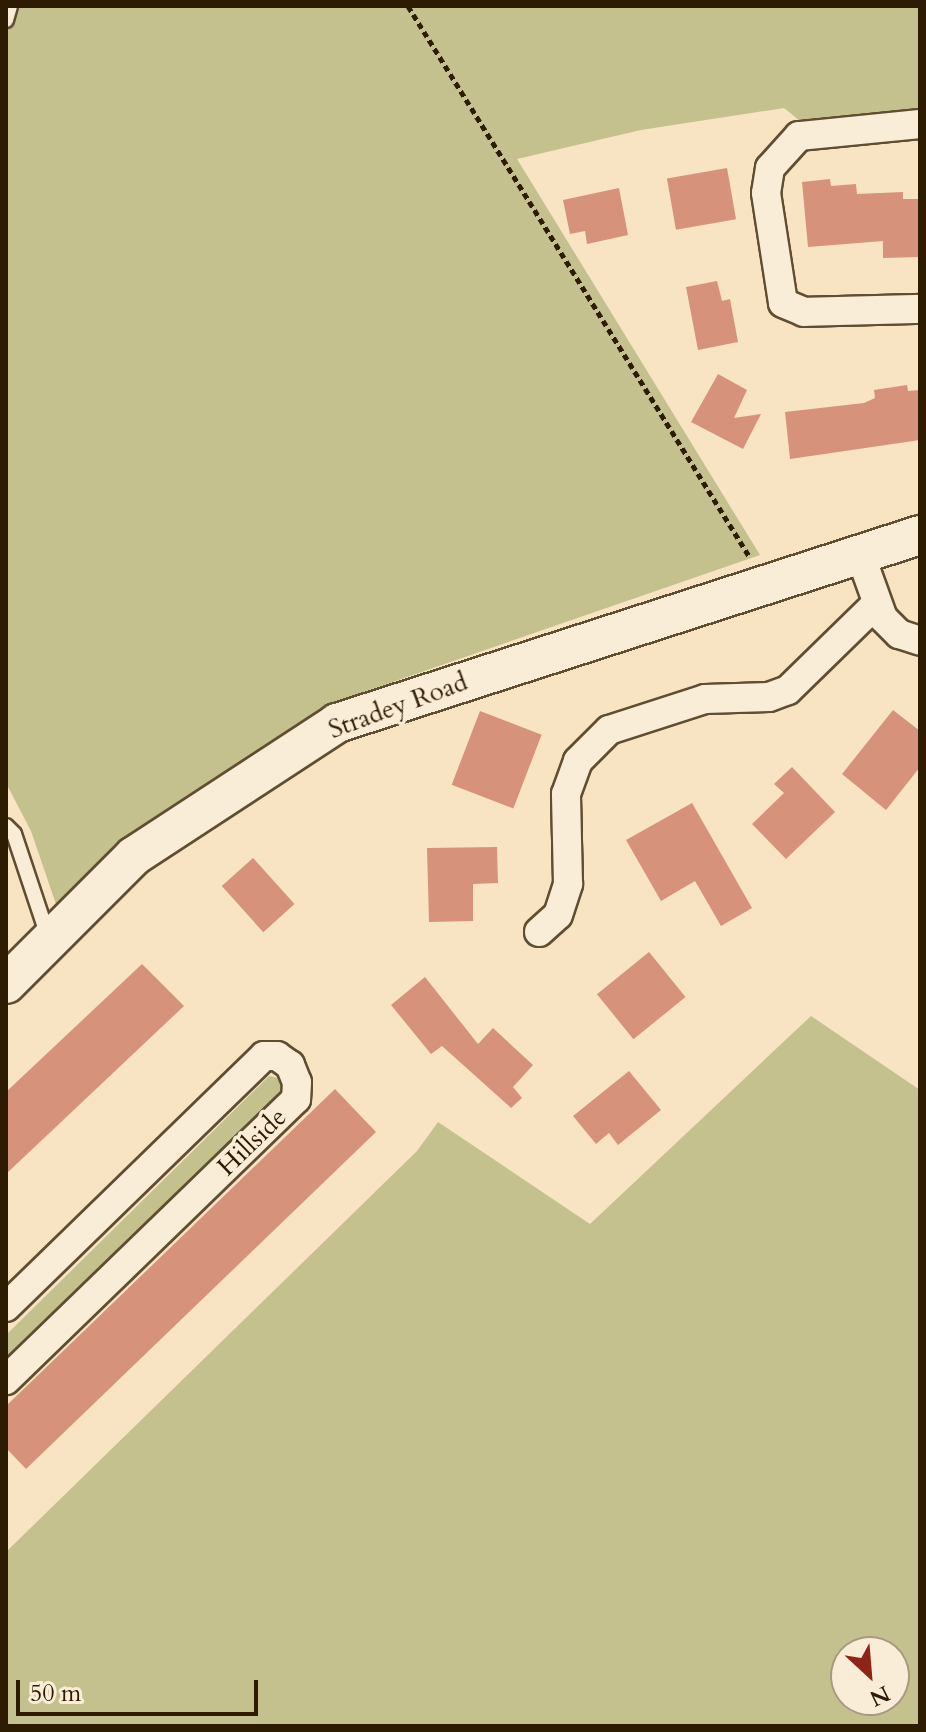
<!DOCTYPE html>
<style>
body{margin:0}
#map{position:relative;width:926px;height:1732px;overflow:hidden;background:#f8e3c3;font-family:Cardo,serif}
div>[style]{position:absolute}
.green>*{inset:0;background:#c5c18f}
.building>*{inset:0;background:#d7927b;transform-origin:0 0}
.path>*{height:5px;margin-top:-2.5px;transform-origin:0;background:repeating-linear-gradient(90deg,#2e1c02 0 6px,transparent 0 10px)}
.roads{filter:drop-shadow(2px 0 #604e32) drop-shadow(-2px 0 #604e32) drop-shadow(0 2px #604e32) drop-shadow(0 -2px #604e32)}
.lane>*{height:14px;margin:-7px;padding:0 7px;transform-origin:7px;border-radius:7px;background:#faedd8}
.street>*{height:28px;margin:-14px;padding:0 14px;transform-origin:14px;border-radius:14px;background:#faedd8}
.secondary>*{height:38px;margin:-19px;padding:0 19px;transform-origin:19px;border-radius:19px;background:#faedd8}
span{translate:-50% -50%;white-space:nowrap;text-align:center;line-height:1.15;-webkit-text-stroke:7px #faedd8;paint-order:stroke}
.street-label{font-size:26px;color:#2e1c02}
.frame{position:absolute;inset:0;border:8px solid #2e1c02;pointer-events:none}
.north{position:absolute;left:830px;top:1636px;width:80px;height:80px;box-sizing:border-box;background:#faedd8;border:2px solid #a89982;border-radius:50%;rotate:154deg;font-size:22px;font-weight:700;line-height:32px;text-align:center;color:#2e1c02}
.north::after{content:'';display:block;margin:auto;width:28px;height:36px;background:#8f2418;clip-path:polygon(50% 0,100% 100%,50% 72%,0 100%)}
.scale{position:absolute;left:16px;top:1680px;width:242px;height:36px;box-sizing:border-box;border:4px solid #2e1c02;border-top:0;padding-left:10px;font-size:24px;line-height:28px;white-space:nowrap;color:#2e1c02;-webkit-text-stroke:6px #faedd8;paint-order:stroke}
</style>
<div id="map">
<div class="green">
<div style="clip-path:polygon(10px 6px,920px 6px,920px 110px,800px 121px,784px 108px,641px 130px,517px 159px,760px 555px,329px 704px,125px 845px,59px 913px,31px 831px,6px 783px,6px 20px)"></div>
<div style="clip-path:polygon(evenodd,811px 1016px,920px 1090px,920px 1726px,6px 1726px,6px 1552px,417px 1151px,438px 1122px,590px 1224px,811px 1016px,846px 1652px,894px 1652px,894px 1700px,846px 1700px,846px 1652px)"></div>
<div style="clip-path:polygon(269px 1076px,284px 1079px,284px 1095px,6px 1365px,6px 1335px)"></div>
</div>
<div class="building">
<div style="left:727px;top:168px;width:52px;height:61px;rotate:80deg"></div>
<div style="clip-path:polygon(830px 179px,831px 186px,856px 184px,857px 194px,903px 192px,903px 199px,920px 199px,920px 257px,883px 258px,883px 241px,808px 247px,802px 182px)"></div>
<div style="clip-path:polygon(619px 188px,628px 235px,587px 244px,585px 231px,570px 234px,563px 200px)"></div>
<div style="clip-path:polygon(717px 281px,722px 301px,730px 299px,738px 342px,698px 350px,686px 287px)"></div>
<div style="clip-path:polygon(718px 374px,747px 390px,734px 418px,761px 414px,743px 449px,691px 422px)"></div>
<div style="clip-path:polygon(907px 385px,908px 391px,920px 390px,920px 440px,790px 459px,785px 412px,864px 403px,875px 398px,874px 390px)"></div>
<div style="clip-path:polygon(893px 710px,920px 731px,920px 767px,886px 810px,842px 774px)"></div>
<div style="left:480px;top:711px;width:66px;height:79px;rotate:21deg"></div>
<div style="clip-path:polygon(792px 767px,835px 812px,786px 859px,752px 824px,784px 793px,774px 784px)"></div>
<div style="clip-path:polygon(692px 803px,752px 908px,721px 926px,695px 881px,661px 901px,626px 840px)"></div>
<div style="clip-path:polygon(497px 847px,498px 883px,473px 884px,473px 921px,429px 922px,427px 848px)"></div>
<div style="left:253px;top:858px;width:62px;height:42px;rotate:48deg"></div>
<div style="left:649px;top:952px;width:58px;height:67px;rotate:51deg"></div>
<div style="clip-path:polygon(142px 964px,184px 1006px,6px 1174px,6px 1092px)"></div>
<div style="clip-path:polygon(425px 977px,478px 1044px,493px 1028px,533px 1065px,513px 1087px,522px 1098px,511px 1108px,442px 1046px,431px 1054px,391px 1005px)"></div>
<div style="clip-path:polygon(629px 1071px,661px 1110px,618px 1145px,609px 1133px,596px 1144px,573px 1116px)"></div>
<div style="clip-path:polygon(335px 1089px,376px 1132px,26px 1469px,6px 1448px,6px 1406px)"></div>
</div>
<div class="path">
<div style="left:408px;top:6px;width:647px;rotate:58.2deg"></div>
</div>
<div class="roads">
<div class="lane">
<div style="left:6px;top:20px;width:15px;rotate:-74deg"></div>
<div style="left:6px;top:826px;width:11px;rotate:45deg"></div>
<div style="left:14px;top:834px;width:108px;rotate:71.6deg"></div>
</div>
<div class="street">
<div style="left:920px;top:124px;width:122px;rotate:174.3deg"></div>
<div style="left:799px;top:136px;width:43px;rotate:132.2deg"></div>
<div style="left:770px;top:168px;width:25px;rotate:99deg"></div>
<div style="left:766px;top:193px;width:111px;rotate:81.2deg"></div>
<div style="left:783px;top:303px;width:23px;rotate:23deg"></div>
<div style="left:804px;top:312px;width:116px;rotate:-1.5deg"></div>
<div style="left:860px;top:554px;width:68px;rotate:70.2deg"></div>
<div style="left:883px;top:618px;width:23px;rotate:45deg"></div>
<div style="left:899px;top:634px;width:22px;rotate:18deg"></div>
<div style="left:539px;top:932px;width:25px;rotate:-42deg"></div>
<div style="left:558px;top:915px;width:33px;rotate:-72deg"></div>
<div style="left:568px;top:884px;width:90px;rotate:-91.3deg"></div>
<div style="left:566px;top:794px;width:35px;rotate:-70deg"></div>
<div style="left:578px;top:761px;width:44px;rotate:-45deg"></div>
<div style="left:609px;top:730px;width:101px;rotate:-17.9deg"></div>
<div style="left:705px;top:699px;width:64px;rotate:-1.8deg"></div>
<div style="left:769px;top:697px;width:20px;rotate:-20deg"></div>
<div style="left:788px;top:690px;width:123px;rotate:-44.3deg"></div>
<div style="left:6px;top:1307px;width:360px;rotate:-44.2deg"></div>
<div style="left:264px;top:1056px;width:13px"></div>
<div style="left:277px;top:1056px;width:16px;rotate:35deg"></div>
<div style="left:290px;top:1065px;width:18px;rotate:68deg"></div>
<div style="left:297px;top:1082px;width:17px;rotate:93deg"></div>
<div style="left:296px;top:1099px;width:404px;rotate:135.9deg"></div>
</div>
<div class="secondary">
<div style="left:6px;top:984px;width:181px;rotate:-45deg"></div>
<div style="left:134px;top:856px;width:243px;rotate:-33.2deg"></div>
<div style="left:337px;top:723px;width:613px;rotate:-17.87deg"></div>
</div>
</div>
<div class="street-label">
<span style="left:398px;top:706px;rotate:-20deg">Stradey Road</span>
<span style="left:252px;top:1142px;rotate:-44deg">Hillside</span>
</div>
<div class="frame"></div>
<div class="north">N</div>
<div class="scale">50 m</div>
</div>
